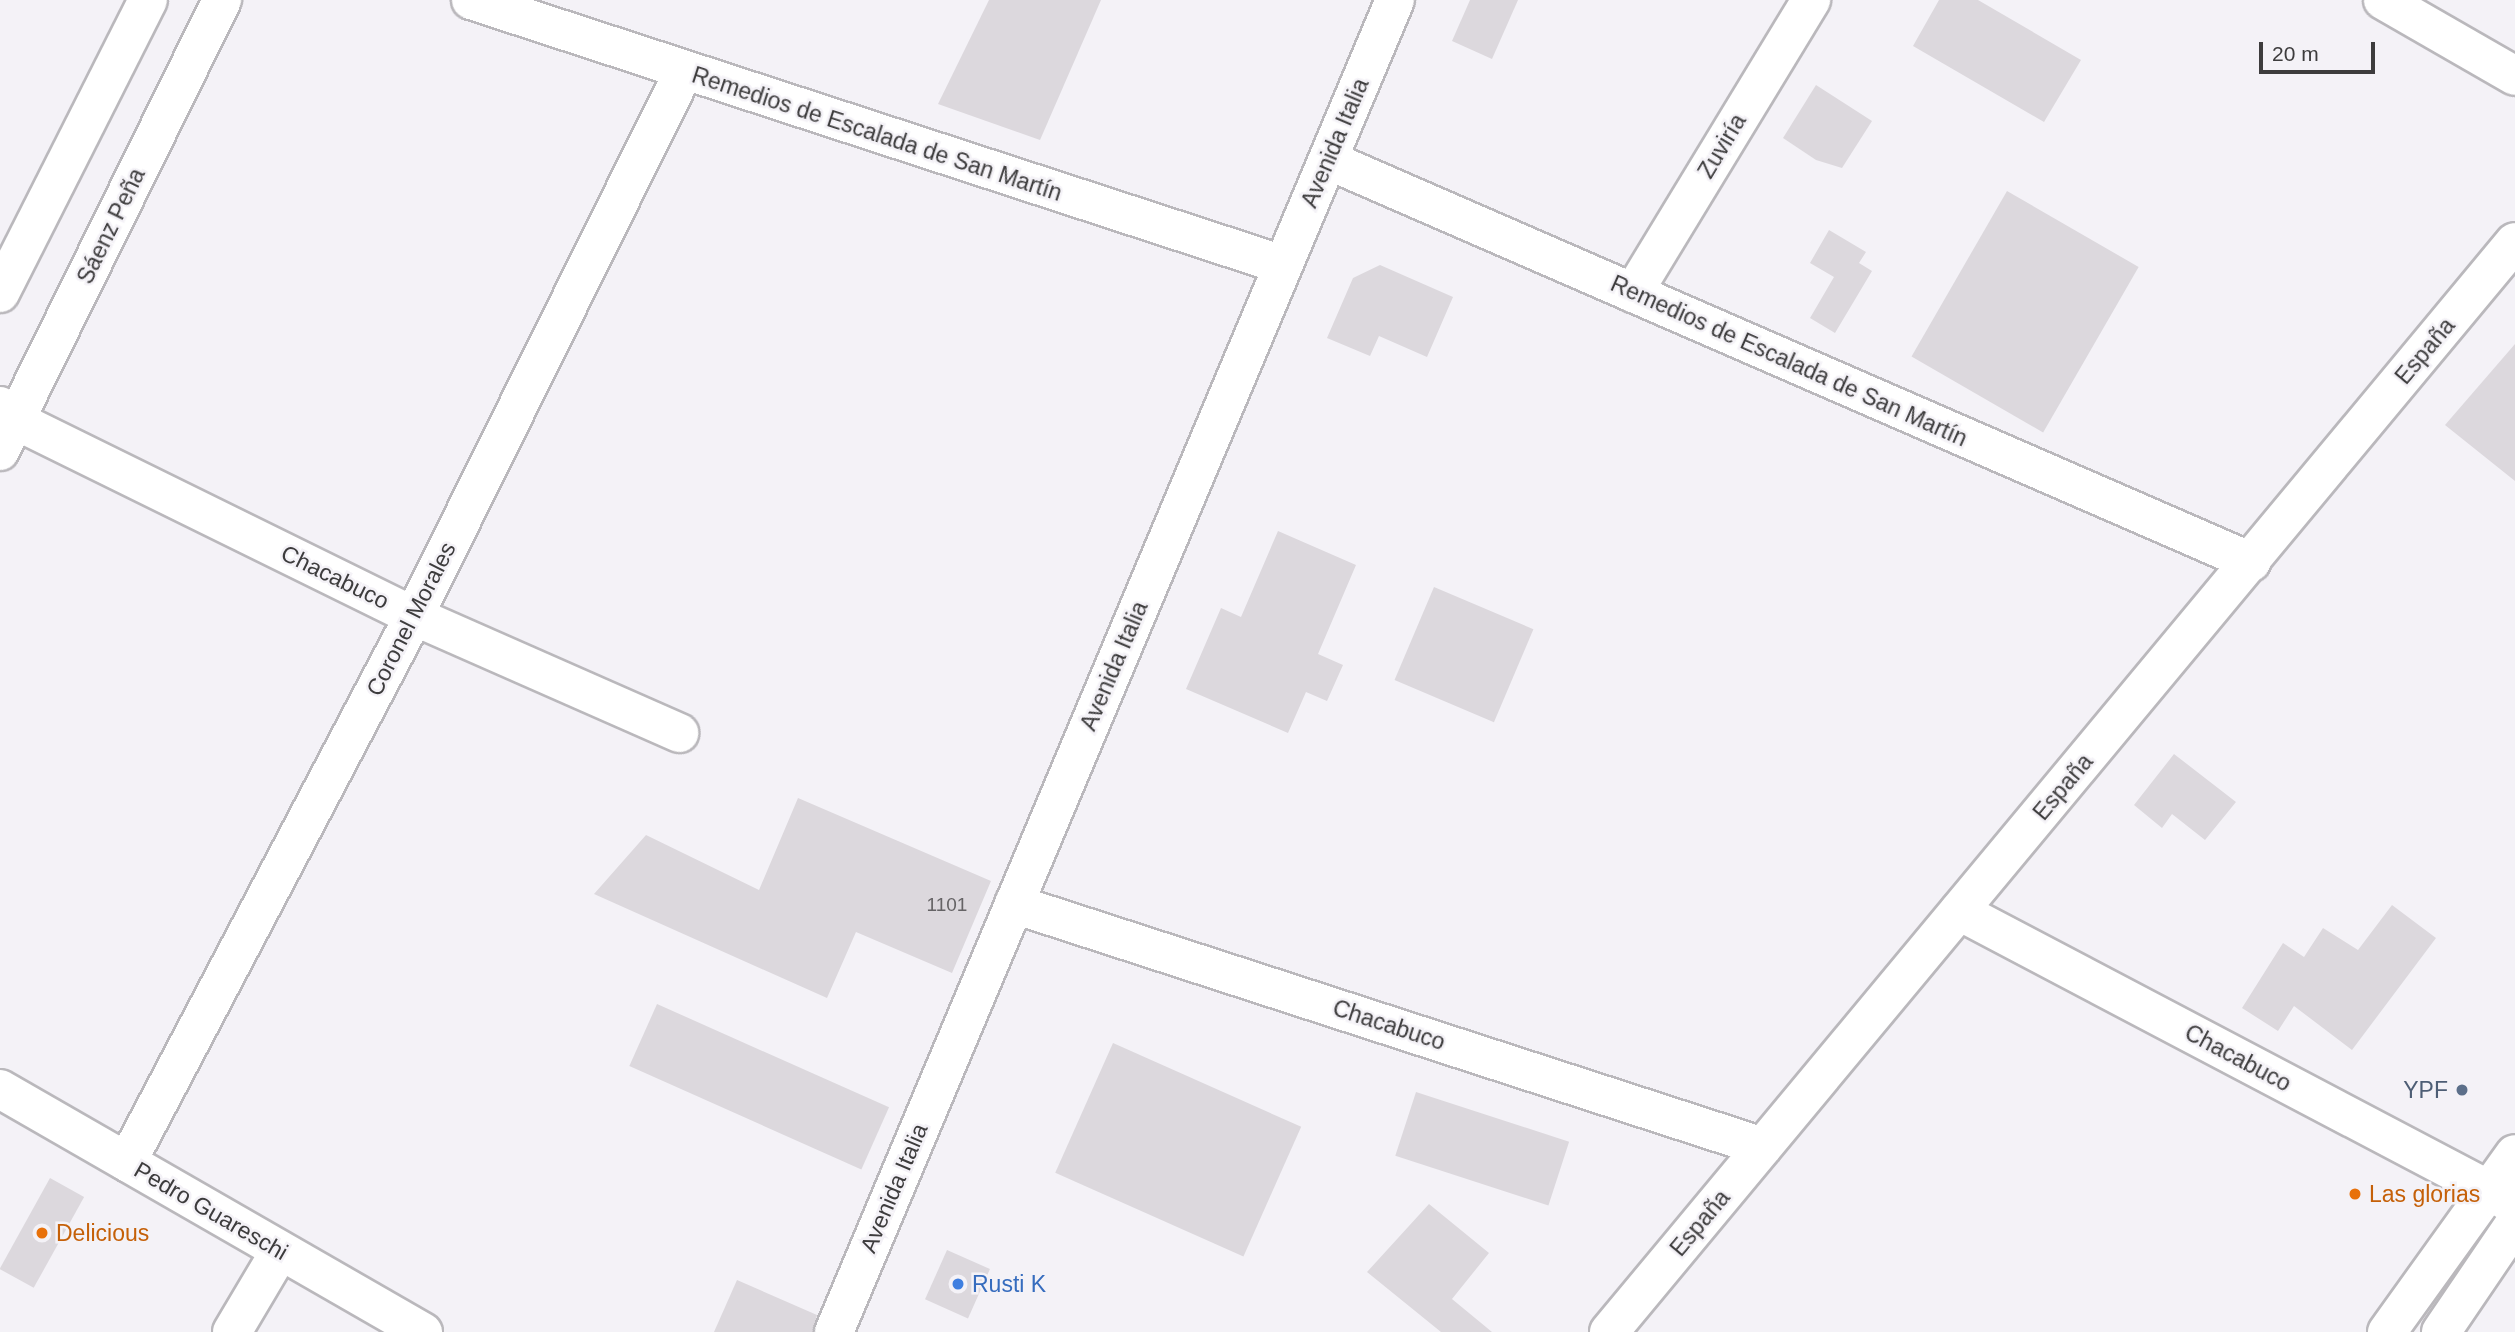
<!DOCTYPE html>
<meta charset="utf-8">
<style>
body{margin:0}
#map{position:relative;width:2515px;height:1332px;overflow:hidden;background:#f4f2f7;font-family:Arial,sans-serif}
div>[style]{position:absolute}
.building>*{inset:0;background:#dcd8dd;transform-origin:0 0}
.roads{filter:drop-shadow(2px 0 #bab8bc) drop-shadow(-2px 0 #bab8bc) drop-shadow(0 2px #bab8bc) drop-shadow(0 -2px #bab8bc)}
.minor>*{height:38px;margin:-19px;padding:0 19px;transform-origin:19px;border-radius:19px;background:#fff}
.tertiary>*{height:38px;margin:-19px;padding:0 19px;transform-origin:19px;border-radius:19px;background:#fff}
.secondary>*{height:38px;margin:-19px;padding:0 19px;transform-origin:19px;border-radius:19px;background:#fff}
.dots>*{width:19px;height:19px;translate:-50% -50%;box-sizing:border-box;border:4px solid #f4f2f7;border-radius:50%}
span{translate:-50% -50%;white-space:nowrap;text-align:center;line-height:1.15;-webkit-text-stroke:5px #f4f2f7;paint-order:stroke}
.number-label{font-size:19px;color:#656365}
.number-label span{-webkit-text-stroke-width:0}
.street-label{font-size:23px;color:#3d3c3d}
.service-label{font-size:23px;color:#4e5e75}
.right{translate:-100% -50%;text-align:right}
.food-label{font-size:23px;color:#c56008}
.left{translate:0 -50%;text-align:left}
.shop-label{font-size:23px;color:#366cbe}
.scale{position:absolute;left:2259px;top:42px;width:116px;height:32px;box-sizing:border-box;border:4px solid #3d3c3d;border-top:0;padding-left:9px;font-size:21px;line-height:24px;white-space:nowrap;color:#3d3c3d;-webkit-text-stroke:5px #f4f2f7;paint-order:stroke}
</style>
<div id="map">
<div class="building">
<div style="clip-path:polygon(989px 0,1101px 0,1040px 140px,938px 104px)"></div>
<div style="clip-path:polygon(1470px 0,1518px 0,1492px 59px,1452px 41px)"></div>
<div style="clip-path:polygon(1939px 0,1978px 0,2081px 60px,2044px 122px,1913px 46px)"></div>
<div style="clip-path:polygon(1816px 85px,1872px 121px,1842px 168px,1816px 160px,1783px 138px)"></div>
<div style="left:2007px;top:191px;width:152px;height:191px;rotate:30deg"></div>
<div style="clip-path:polygon(1829px 230px,1866px 252px,1859px 263px,1872px 271px,1835px 333px,1810px 318px,1834px 277px,1810px 263px)"></div>
<div style="clip-path:polygon(1380px 265px,1453px 297px,1427px 357px,1379px 336px,1370px 356px,1327px 338px,1353px 278px)"></div>
<div style="clip-path:polygon(2515px 344px,2515px 481px,2445px 425px)"></div>
<div style="clip-path:polygon(1278px 531px,1356px 565px,1318px 654px,1343px 665px,1327px 701px,1306px 692px,1288px 733px,1186px 689px,1221px 608px,1241px 617px)"></div>
<div style="left:1434px;top:587px;width:108px;height:101px;rotate:23deg"></div>
<div style="clip-path:polygon(2174px 754px,2236px 802px,2205px 840px,2172px 814px,2162px 828px,2134px 805px)"></div>
<div style="clip-path:polygon(798px 798px,991px 881px,952px 973px,856px 932px,827px 998px,594px 894px,646px 835px,759px 890px)"></div>
<div style="clip-path:polygon(2392px 905px,2436px 938px,2352px 1050px,2294px 1006px,2278px 1031px,2242px 1008px,2283px 943px,2304px 957px,2323px 928px,2358px 950px)"></div>
<div style="left:657px;top:1004px;width:254px;height:68px;rotate:24deg"></div>
<div style="left:1113px;top:1043px;width:206px;height:142px;rotate:24deg"></div>
<div style="left:1416px;top:1092px;width:161px;height:67px;rotate:18deg"></div>
<div style="left:50px;top:1178px;width:39px;height:104px;rotate:29deg"></div>
<div style="clip-path:polygon(1429px 1204px,1489px 1253px,1452px 1299px,1492px 1332px,1441px 1332px,1367px 1272px)"></div>
<div style="left:947px;top:1250px;width:47px;height:54px;rotate:24deg"></div>
<div style="clip-path:polygon(737px 1280px,817px 1315px,813px 1332px,714px 1332px)"></div>
</div>
<div class="roads">
<div class="minor">
<div style="left:471px;top:0;width:854px;rotate:18.07deg"></div>
<div style="left:2383px;top:0;width:152px;rotate:29.9deg"></div>
<div style="left:1328px;top:160px;width:1007px;rotate:23.53deg"></div>
<div style="left:0;top:293px;width:328px;rotate:-63.2deg"></div>
<div style="left:1633px;top:293px;width:343px;rotate:-58.7deg"></div>
<div style="left:0;top:406px;width:21px;rotate:43deg"></div>
<div style="left:15px;top:420px;width:445px;rotate:26.2deg"></div>
<div style="left:414px;top:616px;width:290px;rotate:23.8deg"></div>
<div style="left:0;top:451px;width:503px;rotate:-63.79deg"></div>
<div style="left:1014px;top:904px;width:787px;rotate:17.97deg"></div>
<div style="left:1959px;top:911px;width:599px;rotate:27.76deg"></div>
<div style="left:0;top:1089px;width:488px;rotate:29.9deg"></div>
<div style="left:127px;top:1162px;width:617px;rotate:-62.27deg"></div>
<div style="left:414px;top:616px;width:608px;rotate:-63.65deg"></div>
<div style="left:232px;top:1332px;width:94px;rotate:-59.3deg"></div>
<div style="left:1609px;top:1332px;width:1417px;rotate:-50.27deg"></div>
</div>
<div class="tertiary">
<div style="left:2489px;top:1190px;width:31px;rotate:32deg"></div>
<div style="left:834px;top:1332px;width:1445px;rotate:-67.16deg"></div>
</div>
<div class="secondary">
<div style="left:2387px;top:1332px;width:219px;rotate:-54.3deg"></div>
<div style="left:2441px;top:1332px;width:132px;rotate:-55.8deg"></div>
</div>
</div>
<div class="dots">
<div style="left:2462px;top:1090px;background:#5c6f8a"></div>
<div style="left:2355px;top:1194px;background:#e8710a"></div>
<div style="left:42px;top:1233px;background:#e8710a"></div>
<div style="left:958px;top:1284px;background:#3f7fe0"></div>
</div>
<div class="number-label">
<span style="left:947px;top:905px">1101</span>
</div>
<div class="street-label">
<span style="left:877px;top:134px;rotate:18deg">Remedios de Escalada de San Martín</span>
<span style="left:1335px;top:143px;rotate:-67deg">Avenida Italia</span>
<span style="left:1722px;top:146px;rotate:-59deg">Zuviría</span>
<span style="left:111px;top:226px;rotate:-64deg">Sáenz Peña</span>
<span style="left:2425px;top:351px;rotate:-50deg">España</span>
<span style="left:1789px;top:361px;rotate:24deg">Remedios de Escalada de San Martín</span>
<span style="left:335px;top:577px;rotate:26deg">Chacabuco</span>
<span style="left:411px;top:619px;rotate:-63deg">Coronel Morales</span>
<span style="left:1114px;top:666px;rotate:-67deg">Avenida Italia</span>
<span style="left:2063px;top:787px;rotate:-50deg">España</span>
<span style="left:1389px;top:1025px;rotate:18deg">Chacabuco</span>
<span style="left:2238px;top:1058px;rotate:28deg">Chacabuco</span>
<span style="left:894px;top:1188px;rotate:-67deg">Avenida Italia</span>
<span style="left:211px;top:1211px;rotate:30deg">Pedro Guareschi</span>
<span style="left:1700px;top:1223px;rotate:-50deg">España</span>
</div>
<div class="service-label">
<span class="right" style="left:2448px;top:1090px">YPF</span>
</div>
<div class="food-label">
<span class="left" style="left:2369px;top:1194px">Las glorias</span>
<span class="left" style="left:56px;top:1233px">Delicious</span>
</div>
<div class="shop-label">
<span class="left" style="left:972px;top:1284px">Rusti K</span>
</div>
<div class="scale">20 m</div>
</div>
